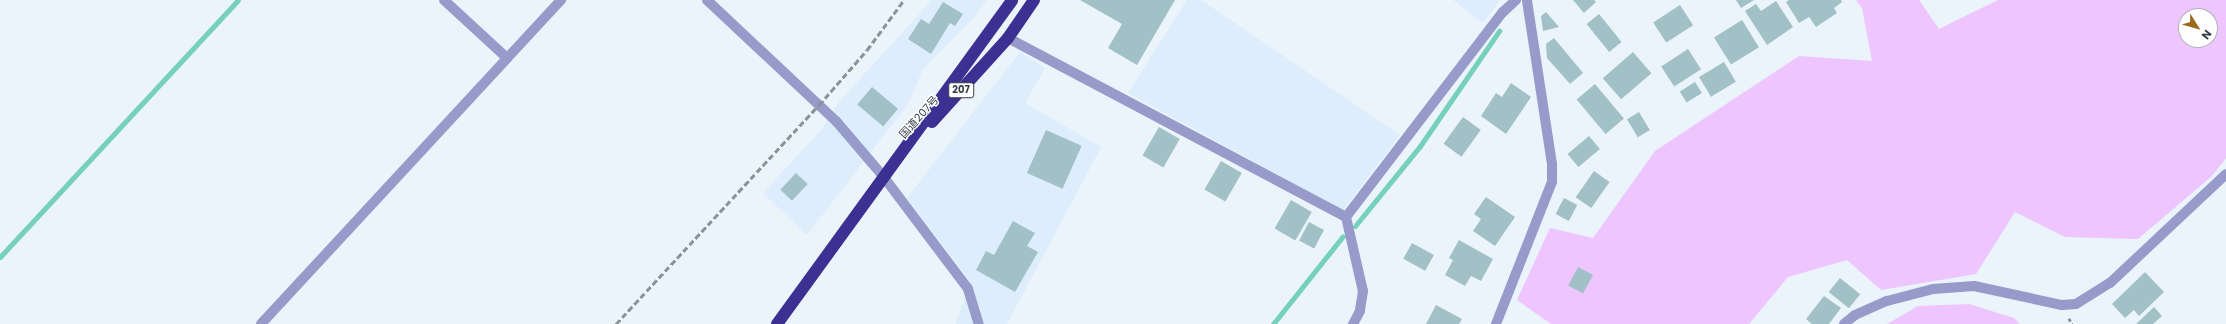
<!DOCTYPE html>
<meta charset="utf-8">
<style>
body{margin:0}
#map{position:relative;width:2226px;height:324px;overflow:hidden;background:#ebf3fb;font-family:Poppins,"Noto Sans JP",sans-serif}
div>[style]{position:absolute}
.built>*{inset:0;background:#ddedfc}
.green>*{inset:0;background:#eec5fe}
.stream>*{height:5px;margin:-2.5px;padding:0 2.5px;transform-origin:2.5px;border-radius:2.5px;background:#75d1bb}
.building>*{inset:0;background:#a1c1c7;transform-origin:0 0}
.path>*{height:2.5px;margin-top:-1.25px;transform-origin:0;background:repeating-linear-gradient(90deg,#8d959d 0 4px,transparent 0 6px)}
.minor>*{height:10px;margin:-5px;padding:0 5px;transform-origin:5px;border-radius:5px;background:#979bca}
.highway>*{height:12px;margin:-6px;padding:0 6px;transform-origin:6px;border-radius:6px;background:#3c3092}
.rail>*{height:3px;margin-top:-1.5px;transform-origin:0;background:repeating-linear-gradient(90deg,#8a939b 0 6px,transparent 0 9px)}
span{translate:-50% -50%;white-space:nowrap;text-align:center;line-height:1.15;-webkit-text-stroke:3px #fff;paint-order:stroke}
.shield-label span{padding:1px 3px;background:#fff;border:1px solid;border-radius:3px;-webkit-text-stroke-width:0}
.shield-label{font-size:10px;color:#353e46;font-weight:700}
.street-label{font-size:11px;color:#353e46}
.north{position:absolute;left:2178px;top:8px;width:40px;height:40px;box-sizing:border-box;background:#fff;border:1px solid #aeb2b5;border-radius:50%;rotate:127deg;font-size:11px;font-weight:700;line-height:16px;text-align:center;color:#353e46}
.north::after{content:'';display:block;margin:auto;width:14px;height:18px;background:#9b681d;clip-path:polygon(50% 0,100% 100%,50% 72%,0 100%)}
</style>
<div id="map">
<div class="built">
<div style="clip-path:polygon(932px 0,987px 0,972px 20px,923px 69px,908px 104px,807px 235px,763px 193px,821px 130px,839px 102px)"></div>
<div style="clip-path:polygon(1187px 0,1201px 0,1400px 135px,1343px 210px,1128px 93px)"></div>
<div style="clip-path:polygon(1453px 0,1500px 0,1483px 23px)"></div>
<div style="clip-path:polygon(1020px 52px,1045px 68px,1025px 103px,1101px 147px,1007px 324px,956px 324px,970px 281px,907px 198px)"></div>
</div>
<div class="green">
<div style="clip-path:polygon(evenodd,1856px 0,1919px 0,1939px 29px,1998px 0,2226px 0,2226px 158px,2212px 176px,2138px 239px,2065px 237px,2015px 212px,1976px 274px,1881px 290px,1847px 260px,1788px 277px,1749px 324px,1551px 324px,1517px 300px,1550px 228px,1593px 238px,1655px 151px,1799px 56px,1872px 61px,1862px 8px,1856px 0,2186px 16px,2210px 16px,2210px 40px,2186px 40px,2186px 16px)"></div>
<div style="clip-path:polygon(1969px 304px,2014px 318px,2020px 324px,1887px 324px,1918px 306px)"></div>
</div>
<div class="stream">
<div style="left:1355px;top:226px;width:103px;rotate:-50.9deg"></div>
<div style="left:1420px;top:146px;width:140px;rotate:-55.5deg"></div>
<div style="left:0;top:257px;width:350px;rotate:-47.2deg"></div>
<div style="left:1273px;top:324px;width:112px;rotate:-51.5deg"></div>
</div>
<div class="building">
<div style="clip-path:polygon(1080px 0,1175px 0,1137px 65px,1108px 48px,1122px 24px)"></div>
<div style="clip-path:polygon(1573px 0,1594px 0,1596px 2px,1584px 13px)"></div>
<div style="clip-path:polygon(1736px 0,1754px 0,1741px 8px)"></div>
<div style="clip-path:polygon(1789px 0,1841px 0,1842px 2px,1834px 8px,1837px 13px,1816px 27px,1809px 17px,1799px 23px,1786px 2px)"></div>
<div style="clip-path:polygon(1776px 1px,1793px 27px,1767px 45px,1745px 11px,1756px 4px,1761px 11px)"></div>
<div style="clip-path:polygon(943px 2px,963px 14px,955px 26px,950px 23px,931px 54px,908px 39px,921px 19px,929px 24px)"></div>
<div style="left:1680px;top:5px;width:24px;height:32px;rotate:57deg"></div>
<div style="clip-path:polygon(1546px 12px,1559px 27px,1543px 31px,1541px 16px)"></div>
<div style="left:1599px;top:14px;width:36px;height:16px;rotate:51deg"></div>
<div style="left:1742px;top:20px;width:32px;height:33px;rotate:58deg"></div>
<div style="clip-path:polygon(1554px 38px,1583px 73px,1570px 84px,1547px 58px,1546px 44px)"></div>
<div style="left:1688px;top:49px;width:24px;height:32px;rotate:57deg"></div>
<div style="left:1633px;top:52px;width:28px;height:40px;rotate:49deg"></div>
<div style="left:1724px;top:62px;width:23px;height:29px;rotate:59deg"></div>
<div style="left:1695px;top:82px;width:13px;height:18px;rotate:58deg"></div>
<div style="clip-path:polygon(1511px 83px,1531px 97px,1506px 134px,1481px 116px,1496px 93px,1502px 97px)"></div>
<div style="left:1595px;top:84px;width:45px;height:24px;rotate:50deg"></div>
<div style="left:872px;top:87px;width:34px;height:23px;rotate:40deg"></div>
<div style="left:1639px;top:112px;width:21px;height:14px;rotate:59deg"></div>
<div style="left:1463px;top:117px;width:22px;height:33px;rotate:36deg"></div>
<div style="left:1159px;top:127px;width:24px;height:33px;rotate:30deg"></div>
<div style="left:1046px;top:130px;width:39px;height:47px;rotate:24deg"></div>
<div style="left:1589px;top:136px;width:17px;height:28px;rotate:50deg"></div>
<div style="left:1221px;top:161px;width:24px;height:33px;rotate:30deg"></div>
<div style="left:1594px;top:171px;width:19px;height:32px;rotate:35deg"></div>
<div style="left:796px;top:173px;width:16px;height:23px;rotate:43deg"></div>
<div style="clip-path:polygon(1486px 197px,1515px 217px,1495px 246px,1473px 231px,1481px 219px,1474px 214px)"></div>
<div style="left:1564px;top:198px;width:15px;height:18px;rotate:28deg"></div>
<div style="left:1291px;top:200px;width:24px;height:33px;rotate:30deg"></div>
<div style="clip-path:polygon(1013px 221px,1035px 233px,1027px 246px,1038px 252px,1015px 292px,976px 270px,986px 251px,994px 255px)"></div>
<div style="left:1309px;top:222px;width:17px;height:21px;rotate:28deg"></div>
<div style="clip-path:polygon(1459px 240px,1493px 259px,1481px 281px,1471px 276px,1465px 286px,1445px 275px,1453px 260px,1449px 258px)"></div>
<div style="left:1412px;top:243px;width:25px;height:18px;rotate:29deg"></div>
<div style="left:1578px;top:267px;width:17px;height:21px;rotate:28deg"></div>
<div style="clip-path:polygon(2145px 272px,2164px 292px,2139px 316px,2134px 310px,2125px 318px,2112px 304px)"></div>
<div style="left:1840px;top:278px;width:26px;height:18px;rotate:39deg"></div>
<div style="clip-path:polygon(1824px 296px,1841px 308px,1829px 324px,1812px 324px,1806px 319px)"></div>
<div style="clip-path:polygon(1436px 305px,1462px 319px,1459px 324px,1426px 324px)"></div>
<div style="clip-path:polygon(2154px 307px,2162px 316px,2153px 324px,2136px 324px)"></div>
</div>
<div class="path">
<div style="left:2069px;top:318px;width:7px;rotate:63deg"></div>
</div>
<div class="minor">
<div style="left:444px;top:0;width:86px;rotate:42.6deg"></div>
<div style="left:707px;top:0;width:177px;rotate:43.2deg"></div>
<div style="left:836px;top:121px;width:72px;rotate:49.5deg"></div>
<div style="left:883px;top:176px;width:141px;rotate:53deg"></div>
<div style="left:968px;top:289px;width:37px;rotate:73deg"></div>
<div style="left:1008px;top:38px;width:382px;rotate:27.9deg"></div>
<div style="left:1346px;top:217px;width:76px;rotate:77.1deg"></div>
<div style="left:1363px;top:291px;width:20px;rotate:99deg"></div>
<div style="left:1360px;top:311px;width:15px;rotate:118deg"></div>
<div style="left:1346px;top:217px;width:258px;rotate:-52.6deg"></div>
<div style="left:1503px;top:12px;width:18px;rotate:-43deg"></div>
<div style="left:261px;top:324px;width:442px;rotate:-47.2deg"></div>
<div style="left:1496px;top:324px;width:153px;rotate:-68.5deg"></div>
<div style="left:1552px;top:182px;width:18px;rotate:-90deg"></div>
<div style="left:1552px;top:164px;width:166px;rotate:-98.7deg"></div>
<div style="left:1844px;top:324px;width:14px;rotate:-39deg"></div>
<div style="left:1855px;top:315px;width:35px;rotate:-24deg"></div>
<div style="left:1887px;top:301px;width:48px;rotate:-14.6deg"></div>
<div style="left:1933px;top:289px;width:41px;rotate:-4.2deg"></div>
<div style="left:1974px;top:286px;width:90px;rotate:12.2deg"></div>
<div style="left:2062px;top:305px;width:14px;rotate:-4deg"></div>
<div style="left:2076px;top:304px;width:40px;rotate:-32deg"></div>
<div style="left:2110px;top:283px;width:159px;rotate:-43.2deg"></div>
</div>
<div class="highway">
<div style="left:932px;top:122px;width:113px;rotate:-47.9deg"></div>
<div style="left:1008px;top:38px;width:46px;rotate:-55.6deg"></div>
<div style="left:777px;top:324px;width:400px;rotate:-54deg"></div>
</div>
<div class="rail">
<div style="left:616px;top:324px;width:299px;rotate:-47.2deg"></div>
<div style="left:819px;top:105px;width:73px;rotate:-48.9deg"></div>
<div style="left:867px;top:50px;width:62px;rotate:-53.5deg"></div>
</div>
<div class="shield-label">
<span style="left:961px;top:90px">207</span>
</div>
<div class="street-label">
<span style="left:919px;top:117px;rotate:-48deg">国道207号</span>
</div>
<div class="north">N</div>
</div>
